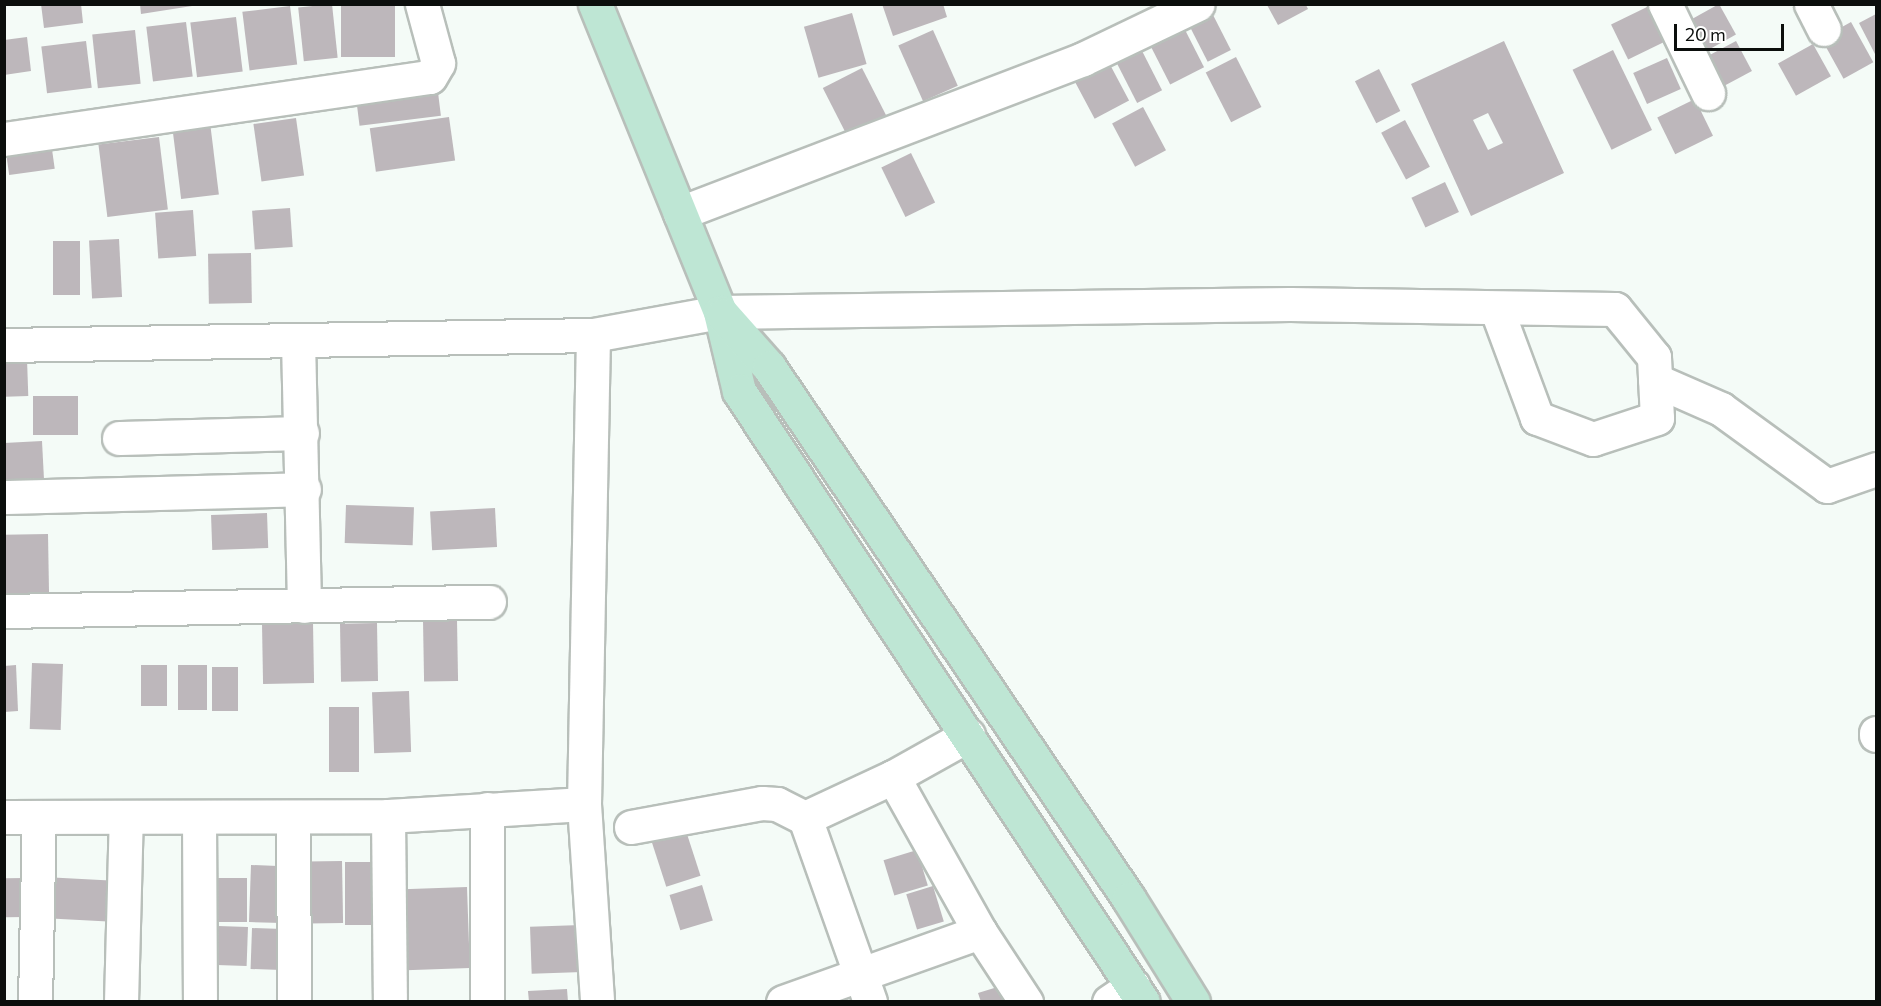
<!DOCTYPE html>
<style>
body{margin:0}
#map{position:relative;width:1881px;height:1006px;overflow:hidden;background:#f4fbf7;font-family:Commissioner,sans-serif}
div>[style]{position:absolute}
.building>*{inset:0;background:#bdb7bb;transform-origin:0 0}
.roads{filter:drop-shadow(2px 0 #b8bfba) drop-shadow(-2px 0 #b8bfba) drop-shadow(0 2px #b8bfba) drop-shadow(0 -2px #b8bfba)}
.street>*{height:33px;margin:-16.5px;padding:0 16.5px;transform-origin:16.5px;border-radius:16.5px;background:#fff}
.secondary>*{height:33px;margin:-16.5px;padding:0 16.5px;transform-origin:16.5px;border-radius:16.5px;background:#bee6d4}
span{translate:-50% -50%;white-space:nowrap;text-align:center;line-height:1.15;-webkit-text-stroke:4.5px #fff;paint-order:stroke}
.frame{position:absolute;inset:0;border:6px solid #0b0e0c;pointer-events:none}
.scale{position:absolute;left:1674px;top:24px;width:110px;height:27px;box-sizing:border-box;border:3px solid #0b0e0c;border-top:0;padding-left:8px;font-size:18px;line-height:21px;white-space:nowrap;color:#0b0e0c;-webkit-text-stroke:4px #fff;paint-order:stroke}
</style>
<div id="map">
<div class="building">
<div style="clip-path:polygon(41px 4px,81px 4px,83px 23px,44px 28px)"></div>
<div style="clip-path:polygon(140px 4px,192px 4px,192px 6px,141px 14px)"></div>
<div style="left:332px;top:4px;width:54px;height:34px;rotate:84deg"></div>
<div style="left:341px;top:4px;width:54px;height:53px"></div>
<div style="clip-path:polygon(882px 4px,943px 4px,947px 17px,893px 36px)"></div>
<div style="left:1719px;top:4px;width:35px;height:37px;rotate:61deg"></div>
<div style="clip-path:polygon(1267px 5px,1306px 5px,1308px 9px,1278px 25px)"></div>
<div style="left:290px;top:6px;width:59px;height:48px;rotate:83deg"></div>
<div style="left:1647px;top:7px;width:39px;height:40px;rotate:64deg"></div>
<div style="left:1210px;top:9px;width:46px;height:26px;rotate:63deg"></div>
<div style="left:852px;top:13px;width:53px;height:50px;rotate:74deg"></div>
<div style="clip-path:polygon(1876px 14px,1876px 56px,1859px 23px)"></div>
<div style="left:236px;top:17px;width:55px;height:46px;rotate:83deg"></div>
<div style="left:1180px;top:20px;width:53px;height:38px;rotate:63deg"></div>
<div style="left:186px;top:22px;width:55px;height:40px;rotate:83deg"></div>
<div style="left:1851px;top:22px;width:46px;height:34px;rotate:61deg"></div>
<div style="left:135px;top:30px;width:54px;height:43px;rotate:84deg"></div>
<div style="left:933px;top:30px;width:61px;height:38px;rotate:66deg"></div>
<div style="clip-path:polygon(27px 37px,31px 71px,4px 75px,4px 40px)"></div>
<div style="left:86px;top:41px;width:47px;height:45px;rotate:83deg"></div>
<div style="clip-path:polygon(evenodd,1504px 41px,1564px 173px,1471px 216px,1411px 84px,1504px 41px,1488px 113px,1503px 143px,1488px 150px,1473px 120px,1488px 113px)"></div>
<div style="left:1736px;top:41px;width:34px;height:35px;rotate:62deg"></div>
<div style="left:1138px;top:43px;width:53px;height:28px;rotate:63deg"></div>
<div style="left:1813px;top:44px;width:37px;height:40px;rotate:61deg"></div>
<div style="left:1613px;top:50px;width:89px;height:45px;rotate:64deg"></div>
<div style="left:1236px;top:57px;width:56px;height:34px;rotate:63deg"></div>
<div style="left:1667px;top:58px;width:34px;height:37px;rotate:66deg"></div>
<div style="left:1107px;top:59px;width:47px;height:39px;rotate:62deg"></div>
<div style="left:862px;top:68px;width:57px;height:44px;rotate:63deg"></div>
<div style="left:1379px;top:69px;width:47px;height:27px;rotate:63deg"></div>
<div style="left:437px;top:84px;width:32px;height:82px;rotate:83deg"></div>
<div style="left:1695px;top:99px;width:41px;height:42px;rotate:64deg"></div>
<div style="left:1143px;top:107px;width:49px;height:35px;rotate:62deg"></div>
<div style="left:209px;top:114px;width:81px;height:38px;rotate:83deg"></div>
<div style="left:449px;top:117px;width:44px;height:80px;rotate:82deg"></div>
<div style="left:296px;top:118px;width:58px;height:43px;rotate:82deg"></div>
<div style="left:1405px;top:120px;width:53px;height:27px;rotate:62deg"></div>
<div style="left:50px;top:135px;width:34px;height:46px;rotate:82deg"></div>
<div style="left:159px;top:137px;width:73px;height:61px;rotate:83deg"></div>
<div style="left:911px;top:153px;width:55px;height:33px;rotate:64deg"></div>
<div style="left:1445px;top:182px;width:33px;height:37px;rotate:65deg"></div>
<div style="left:290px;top:208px;width:39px;height:38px;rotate:86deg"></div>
<div style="left:193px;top:210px;width:46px;height:38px;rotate:86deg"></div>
<div style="left:119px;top:239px;width:58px;height:30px;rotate:87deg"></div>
<div style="left:53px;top:241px;width:27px;height:54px"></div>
<div style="left:251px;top:253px;width:50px;height:43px;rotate:89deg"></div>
<div style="left:27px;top:359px;width:37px;height:23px;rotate:88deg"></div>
<div style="left:33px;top:396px;width:45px;height:39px"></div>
<div style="left:42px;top:441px;width:40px;height:38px;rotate:87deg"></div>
<div style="left:346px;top:505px;width:68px;height:38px;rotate:2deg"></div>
<div style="left:495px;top:508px;width:39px;height:65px;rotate:87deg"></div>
<div style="left:267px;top:513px;width:35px;height:56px;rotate:88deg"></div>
<div style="left:48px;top:534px;width:62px;height:44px;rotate:89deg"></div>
<div style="left:457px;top:620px;width:61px;height:34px;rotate:89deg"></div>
<div style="left:313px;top:623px;width:60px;height:51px;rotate:89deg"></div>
<div style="left:377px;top:623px;width:58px;height:37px;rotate:89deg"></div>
<div style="left:32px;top:663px;width:31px;height:66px;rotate:2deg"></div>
<div style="clip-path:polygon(16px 665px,18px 711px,4px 712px,4px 666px)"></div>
<div style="left:141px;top:665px;width:26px;height:41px"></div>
<div style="left:178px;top:665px;width:29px;height:45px"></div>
<div style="left:212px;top:667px;width:26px;height:44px"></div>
<div style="left:409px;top:691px;width:61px;height:37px;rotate:88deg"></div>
<div style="left:329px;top:707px;width:30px;height:65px"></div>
<div style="left:686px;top:831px;width:47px;height:36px;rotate:72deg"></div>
<div style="left:917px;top:850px;width:37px;height:35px;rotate:73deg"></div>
<div style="left:342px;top:861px;width:62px;height:35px;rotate:89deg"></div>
<div style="left:345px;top:862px;width:30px;height:63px"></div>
<div style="left:251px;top:865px;width:33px;height:57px;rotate:2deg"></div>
<div style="left:44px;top:877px;width:66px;height:41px;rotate:3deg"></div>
<div style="left:25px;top:878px;width:39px;height:20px;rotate:89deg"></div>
<div style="left:247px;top:878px;width:44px;height:29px;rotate:90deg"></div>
<div style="left:702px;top:885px;width:37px;height:34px;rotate:73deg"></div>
<div style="left:933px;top:886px;width:37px;height:28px;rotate:73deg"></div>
<div style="left:467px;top:887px;width:81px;height:71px;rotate:88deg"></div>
<div style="left:581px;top:925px;width:47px;height:51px;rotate:88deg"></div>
<div style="left:218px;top:926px;width:30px;height:39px;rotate:2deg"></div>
<div style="left:252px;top:928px;width:31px;height:41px;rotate:2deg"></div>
<div style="clip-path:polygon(1004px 985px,1009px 1002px,981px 1002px,978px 993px)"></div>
<div style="clip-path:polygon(567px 989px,568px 1002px,529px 1002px,528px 991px)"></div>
</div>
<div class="roads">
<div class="street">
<div style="left:1665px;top:4px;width:99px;rotate:64.2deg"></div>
<div style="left:1811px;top:4px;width:28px;rotate:63deg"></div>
<div style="left:4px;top:139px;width:430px;rotate:-8.3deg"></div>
<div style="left:430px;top:77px;width:16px;rotate:-60deg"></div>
<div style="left:438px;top:63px;width:61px;rotate:-105.2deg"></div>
<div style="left:680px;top:213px;width:431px;rotate:-20.9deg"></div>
<div style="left:1083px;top:59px;width:127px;rotate:-25.6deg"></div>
<div style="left:298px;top:340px;width:266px;rotate:88.7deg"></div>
<div style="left:4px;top:345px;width:589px;rotate:-0.97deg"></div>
<div style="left:593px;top:335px;width:129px;rotate:-10.3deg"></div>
<div style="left:720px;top:312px;width:570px;rotate:-0.8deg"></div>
<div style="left:1290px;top:304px;width:325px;rotate:0.9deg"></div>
<div style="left:1615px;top:309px;width:62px;rotate:50.9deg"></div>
<div style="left:1654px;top:357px;width:61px;rotate:87.2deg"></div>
<div style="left:1657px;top:418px;width:67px;rotate:161.8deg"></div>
<div style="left:1593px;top:439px;width:60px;rotate:-159.4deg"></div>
<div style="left:1537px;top:418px;width:117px;rotate:-110.4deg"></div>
<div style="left:1655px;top:380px;width:72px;rotate:23.7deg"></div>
<div style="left:1721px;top:409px;width:131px;rotate:36deg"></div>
<div style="left:1827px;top:486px;width:52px;rotate:-19.1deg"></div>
<div style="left:119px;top:438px;width:183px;rotate:-1.6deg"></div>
<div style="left:4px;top:497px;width:300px;rotate:-1.5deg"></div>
<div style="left:4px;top:611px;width:485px;rotate:-1.1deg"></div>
<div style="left:1876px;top:733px;width:2px;rotate:90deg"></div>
<div style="left:893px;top:777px;width:178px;rotate:60.7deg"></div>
<div style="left:980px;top:932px;width:84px;rotate:56.7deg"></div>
<div style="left:584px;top:804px;width:198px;rotate:86.2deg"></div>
<div style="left:388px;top:816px;width:186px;rotate:89.4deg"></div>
<div style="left:4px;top:817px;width:384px;rotate:-0.1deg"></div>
<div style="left:388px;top:816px;width:196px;rotate:-3.5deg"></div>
<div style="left:584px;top:804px;width:469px;rotate:-88.9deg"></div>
<div style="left:199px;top:817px;width:185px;rotate:89.7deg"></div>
<div style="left:293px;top:817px;width:185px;rotate:89.7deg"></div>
<div style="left:805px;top:818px;width:195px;rotate:70.5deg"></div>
<div style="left:631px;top:827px;width:133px;rotate:-10.4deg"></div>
<div style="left:762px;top:803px;width:15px;rotate:4deg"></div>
<div style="left:777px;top:804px;width:31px;rotate:27deg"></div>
<div style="left:805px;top:818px;width:97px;rotate:-25deg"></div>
<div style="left:893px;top:777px;width:86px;rotate:-29.2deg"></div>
<div style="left:35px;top:1002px;width:185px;rotate:-88.8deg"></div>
<div style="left:121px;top:1002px;width:185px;rotate:-88.5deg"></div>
<div style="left:487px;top:1002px;width:193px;rotate:-90deg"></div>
<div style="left:783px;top:1002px;width:209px;rotate:-19.6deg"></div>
<div style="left:1109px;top:1002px;width:29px;rotate:-34deg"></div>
</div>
<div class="secondary">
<div style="left:595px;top:4px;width:332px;rotate:67.9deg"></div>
<div style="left:720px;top:312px;width:81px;rotate:76.5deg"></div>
<div style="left:739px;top:391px;width:732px;rotate:56.53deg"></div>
<div style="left:723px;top:315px;width:69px;rotate:48.5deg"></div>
<div style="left:769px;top:367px;width:642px;rotate:55.91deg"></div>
<div style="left:1129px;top:899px;width:121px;rotate:58.1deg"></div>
</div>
</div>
<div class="frame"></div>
<div class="scale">20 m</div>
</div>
